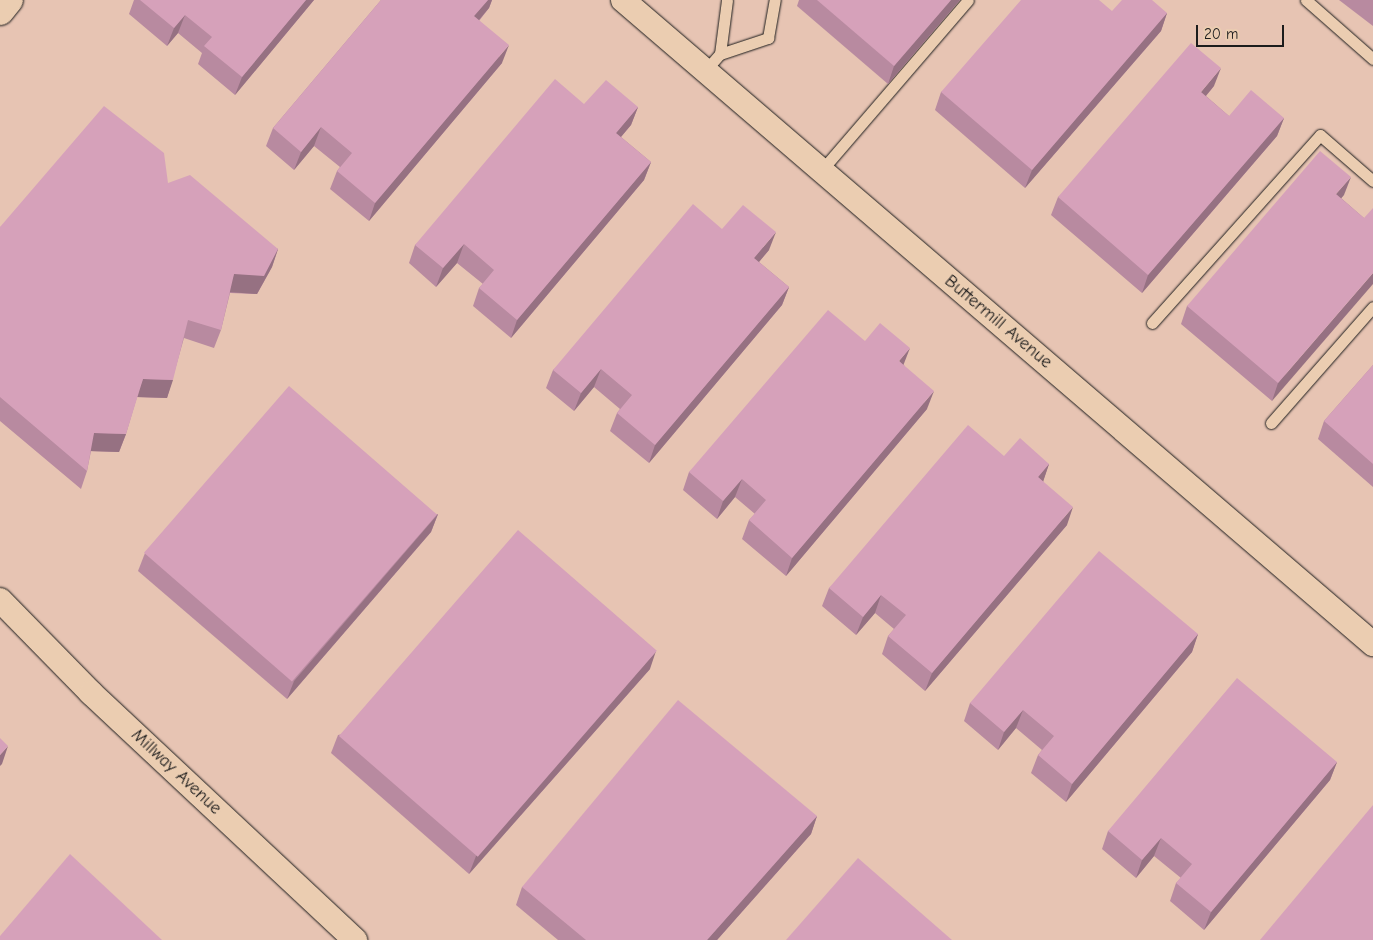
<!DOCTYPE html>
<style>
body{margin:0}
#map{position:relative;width:1373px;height:940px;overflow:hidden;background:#e7c4b3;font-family:"Comic Neue",sans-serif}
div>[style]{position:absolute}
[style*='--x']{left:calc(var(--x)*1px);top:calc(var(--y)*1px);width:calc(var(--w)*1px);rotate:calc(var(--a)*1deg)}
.roads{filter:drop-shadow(0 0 1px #1c1c1c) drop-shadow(0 0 1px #1c1c1c)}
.service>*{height:11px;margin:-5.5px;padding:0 5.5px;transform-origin:5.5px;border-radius:5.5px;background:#ebcdb1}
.minor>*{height:24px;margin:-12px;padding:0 12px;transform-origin:12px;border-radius:12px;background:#ebcdb1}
.tertiary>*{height:28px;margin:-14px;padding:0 14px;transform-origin:14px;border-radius:14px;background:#ebcdb1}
.wall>*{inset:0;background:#b88aa0}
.shaded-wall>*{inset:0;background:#967182}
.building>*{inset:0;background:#d6a1ba;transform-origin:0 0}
span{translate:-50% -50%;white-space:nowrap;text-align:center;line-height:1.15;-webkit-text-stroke:4px #ebcdb1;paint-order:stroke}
.street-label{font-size:18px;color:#1c1c1c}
.scale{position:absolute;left:1196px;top:25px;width:88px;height:22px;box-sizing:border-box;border:2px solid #1c1c1c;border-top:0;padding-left:6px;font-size:15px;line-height:18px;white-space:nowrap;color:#1c1c1c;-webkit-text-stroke:4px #ebcdb1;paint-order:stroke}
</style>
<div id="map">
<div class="roads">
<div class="service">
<div style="--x:1306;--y:0;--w:89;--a:41.4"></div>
<div style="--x:720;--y:54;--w:54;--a:-82.6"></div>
<div style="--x:705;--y:71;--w:23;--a:-49"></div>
<div style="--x:720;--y:54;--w:51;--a:-18.4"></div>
<div style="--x:768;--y:38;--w:39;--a:-80"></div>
<div style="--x:821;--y:171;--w:225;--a:-49.3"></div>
<div style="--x:1152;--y:323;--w:252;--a:-48.2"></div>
<div style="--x:1320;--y:135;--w:70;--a:41"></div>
<div style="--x:1271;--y:423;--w:154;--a:-48.7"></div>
</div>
<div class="minor">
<div style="--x:623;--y:0;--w:989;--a:40.65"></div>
<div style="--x:0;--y:600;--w:130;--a:45.6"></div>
<div style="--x:91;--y:693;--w:362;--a:43.1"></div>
</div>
<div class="tertiary">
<div style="--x:0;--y:11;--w:14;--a:-51"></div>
</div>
</div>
<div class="wall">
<div style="clip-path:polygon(134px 0,314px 0,235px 95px,198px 64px,202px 53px,178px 33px,167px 46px,129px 14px)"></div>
<div style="clip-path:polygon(381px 0,492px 0,489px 8px,479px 21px,502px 63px,369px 221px,330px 189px,337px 171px,340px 167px,314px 146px,294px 170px,266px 146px,273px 128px)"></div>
<div style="clip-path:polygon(799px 0,960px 0,888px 84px,797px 6px)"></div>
<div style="clip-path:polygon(1339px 0,1373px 0,1373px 26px)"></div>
<div style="clip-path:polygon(1112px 11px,1167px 13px,1161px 31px,1025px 188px,935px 110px,941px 92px)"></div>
<div style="clip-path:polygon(1214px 86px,1206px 96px,1229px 116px,1284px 118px,1277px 136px,1142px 293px,1051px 215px,1058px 197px)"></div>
<div style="clip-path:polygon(584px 104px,638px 107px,631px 125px,621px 137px,651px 162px,644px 180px,511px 338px,473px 306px,479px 288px,483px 284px,457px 263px,436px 287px,409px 263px,415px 245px)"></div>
<div style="clip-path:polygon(168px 183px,278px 249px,272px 267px,257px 294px,230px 293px,221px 330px,214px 348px,184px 338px,167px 398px,137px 397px,126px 434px,119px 452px,91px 451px,87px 471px,81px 489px,0 421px,0 227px)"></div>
<div style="clip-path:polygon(1344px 195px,1341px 198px,1364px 218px,1272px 401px,1181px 324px,1187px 306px)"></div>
<div style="clip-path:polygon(722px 229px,769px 250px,759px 262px,789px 287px,782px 305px,649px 463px,610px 431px,617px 413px,620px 409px,594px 387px,574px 411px,546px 388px,553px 370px)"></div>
<div style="clip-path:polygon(865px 341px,904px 365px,927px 409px,786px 576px,742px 539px,749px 520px,755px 514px,735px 497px,717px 519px,683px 490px,689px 472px)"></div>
<div style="clip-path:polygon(1373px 365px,1373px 487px,1318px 439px,1324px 421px)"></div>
<div style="clip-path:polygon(1004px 456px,1049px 464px,1043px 481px,1067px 525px,925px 691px,882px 654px,888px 636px,894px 629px,875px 613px,856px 635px,822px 606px,829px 588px)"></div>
<div style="clip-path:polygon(438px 514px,431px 532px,287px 699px,138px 571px,145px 553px)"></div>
<div style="clip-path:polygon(1198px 634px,1192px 652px,1066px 802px,1031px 773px,1038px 755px,1042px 750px,1016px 728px,998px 750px,964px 721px,970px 703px)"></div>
<div style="clip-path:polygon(650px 669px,469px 874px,331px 753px,338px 735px)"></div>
<div style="clip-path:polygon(1337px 762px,1330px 780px,1204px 930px,1170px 901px,1176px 883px,1181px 878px,1154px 856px,1136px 878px,1102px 849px,1108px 831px)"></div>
<div style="clip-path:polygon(817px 816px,811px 834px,717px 940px,558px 940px,516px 905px,522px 887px)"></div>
</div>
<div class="shaded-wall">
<div style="clip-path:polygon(306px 0,314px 0,235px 95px,242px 77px)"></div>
<div style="clip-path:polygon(488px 0,492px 0,489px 8px,467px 34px,474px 16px)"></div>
<div style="clip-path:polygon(951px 0,960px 0,888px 84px,894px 66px)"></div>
<div style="clip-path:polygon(1167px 13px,1161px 31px,1025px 188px,1032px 170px)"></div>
<div style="clip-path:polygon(185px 15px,178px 33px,167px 46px,174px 28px)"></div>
<div style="clip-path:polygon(509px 45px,502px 63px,369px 221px,375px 203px)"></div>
<div style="clip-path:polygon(1221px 68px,1214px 86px,1194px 110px,1201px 92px)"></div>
<div style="clip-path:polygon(638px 107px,631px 125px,609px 151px,616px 133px)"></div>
<div style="clip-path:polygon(1284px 118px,1277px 136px,1142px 293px,1148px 275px)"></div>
<div style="clip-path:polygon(321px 127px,314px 146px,294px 170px,301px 152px)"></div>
<div style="clip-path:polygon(651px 162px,644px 180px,511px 338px,517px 320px)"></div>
<div style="clip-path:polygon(1351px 177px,1344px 195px,1329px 212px,1336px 194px)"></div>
<div style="clip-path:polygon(776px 232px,769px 250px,747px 276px,754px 258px)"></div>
<div style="clip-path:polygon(464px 244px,457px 263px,436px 287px,443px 268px)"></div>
<div style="clip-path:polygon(278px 249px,272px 267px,257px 294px,228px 292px,234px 274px)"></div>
<div style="clip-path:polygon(1373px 273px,1373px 284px,1272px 401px,1278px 383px)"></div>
<div style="clip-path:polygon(789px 287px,782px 305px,649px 463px,655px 445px)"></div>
<div style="clip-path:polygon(910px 348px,903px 366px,899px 361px)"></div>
<div style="clip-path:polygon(601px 369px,594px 387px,574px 411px,581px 393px)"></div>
<div style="clip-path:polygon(143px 379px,173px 380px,167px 398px,136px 397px)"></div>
<div style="clip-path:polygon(934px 391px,927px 409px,786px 576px,792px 558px)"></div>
<div style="clip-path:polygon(94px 433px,126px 434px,119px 452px,87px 451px)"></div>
<div style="clip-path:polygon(1049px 464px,1043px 482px,1038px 477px)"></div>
<div style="clip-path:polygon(742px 479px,735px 497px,717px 519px,723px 501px)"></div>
<div style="clip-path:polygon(1073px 507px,1067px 525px,925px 691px,932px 673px)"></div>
<div style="clip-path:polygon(438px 514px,431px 532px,287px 699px,294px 681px)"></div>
<div style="clip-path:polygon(881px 595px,875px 613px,856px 635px,863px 617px)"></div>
<div style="clip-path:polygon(1198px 634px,1192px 652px,1066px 802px,1072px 784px)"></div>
<div style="clip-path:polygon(656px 651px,650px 669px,469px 874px,476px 856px)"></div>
<div style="clip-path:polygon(1023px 710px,1016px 728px,998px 750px,1004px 732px)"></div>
<div style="clip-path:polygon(8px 746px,2px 764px,0 766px,0 755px)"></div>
<div style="clip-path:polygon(1337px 762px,1330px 780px,1204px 930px,1211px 912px)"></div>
<div style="clip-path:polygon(817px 816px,811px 834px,717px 940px,707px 940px)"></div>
<div style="clip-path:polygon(1161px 838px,1154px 856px,1136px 878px,1142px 860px)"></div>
</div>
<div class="building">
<div style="clip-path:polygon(140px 0,306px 0,242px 77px,204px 46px,212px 37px,185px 15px,174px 28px)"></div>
<div style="clip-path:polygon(381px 0,488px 0,474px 16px,509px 45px,375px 203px,337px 171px,352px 153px,321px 127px,301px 152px,273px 128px)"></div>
<div style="clip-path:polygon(817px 0,951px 0,894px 66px)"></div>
<div style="clip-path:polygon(1021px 0,1099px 0,1112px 11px,1122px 0,1152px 0,1167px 13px,1032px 170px,941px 92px)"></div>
<div style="clip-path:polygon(1191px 43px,1221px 68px,1201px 92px,1229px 116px,1251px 90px,1284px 118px,1148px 275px,1058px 197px)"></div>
<div style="clip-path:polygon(555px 79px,584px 104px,606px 80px,638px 107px,616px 133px,651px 162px,517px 320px,479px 288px,494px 270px,464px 244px,443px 268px,415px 245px)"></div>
<div style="clip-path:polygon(104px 106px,164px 153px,168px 183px,190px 175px,278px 249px,264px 276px,234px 274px,221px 330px,188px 320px,173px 380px,143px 379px,126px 434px,94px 433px,87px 471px,0 397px,0 227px)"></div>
<div style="clip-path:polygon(1320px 151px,1351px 177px,1336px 194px,1364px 218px,1373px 208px,1373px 273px,1278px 383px,1187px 306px)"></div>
<div style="clip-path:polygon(693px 204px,722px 229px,743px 205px,776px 232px,754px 258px,789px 287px,655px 445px,617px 413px,632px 395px,601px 369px,581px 393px,553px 370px)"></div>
<div style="clip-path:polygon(828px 310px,865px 341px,880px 323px,910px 348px,899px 361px,934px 391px,792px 558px,749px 520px,766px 500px,742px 479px,723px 501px,689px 472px)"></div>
<div style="clip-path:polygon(1373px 365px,1373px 464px,1324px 421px)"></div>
<div style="left:289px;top:386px;width:196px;height:221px;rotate:41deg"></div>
<div style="clip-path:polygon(968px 425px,1004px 456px,1020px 438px,1049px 464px,1038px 477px,1073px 507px,932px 673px,888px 636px,906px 615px,881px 595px,863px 617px,829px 588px)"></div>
<div style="left:518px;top:530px;width:184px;height:273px;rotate:41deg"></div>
<div style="clip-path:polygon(1099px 551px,1198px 634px,1072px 784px,1038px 755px,1054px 736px,1023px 710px,1004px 732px,970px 703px)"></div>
<div style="clip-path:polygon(1237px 678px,1337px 762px,1211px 912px,1176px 883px,1192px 864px,1161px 838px,1142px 860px,1108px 831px)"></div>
<div style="clip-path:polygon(678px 700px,817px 816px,707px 940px,586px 940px,522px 887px)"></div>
<div style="clip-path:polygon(0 738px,8px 746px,0 755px)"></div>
<div style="clip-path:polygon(1373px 805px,1373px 940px,1260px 940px)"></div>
<div style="clip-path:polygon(70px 854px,162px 940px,0 940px,0 936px)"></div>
<div style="clip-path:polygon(858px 858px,952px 940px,786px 940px)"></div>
</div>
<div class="street-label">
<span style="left:998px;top:322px;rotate:40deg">Buttermill Avenue</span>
<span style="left:176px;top:772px;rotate:43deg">Millway Avenue</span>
</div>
<div class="scale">20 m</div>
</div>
